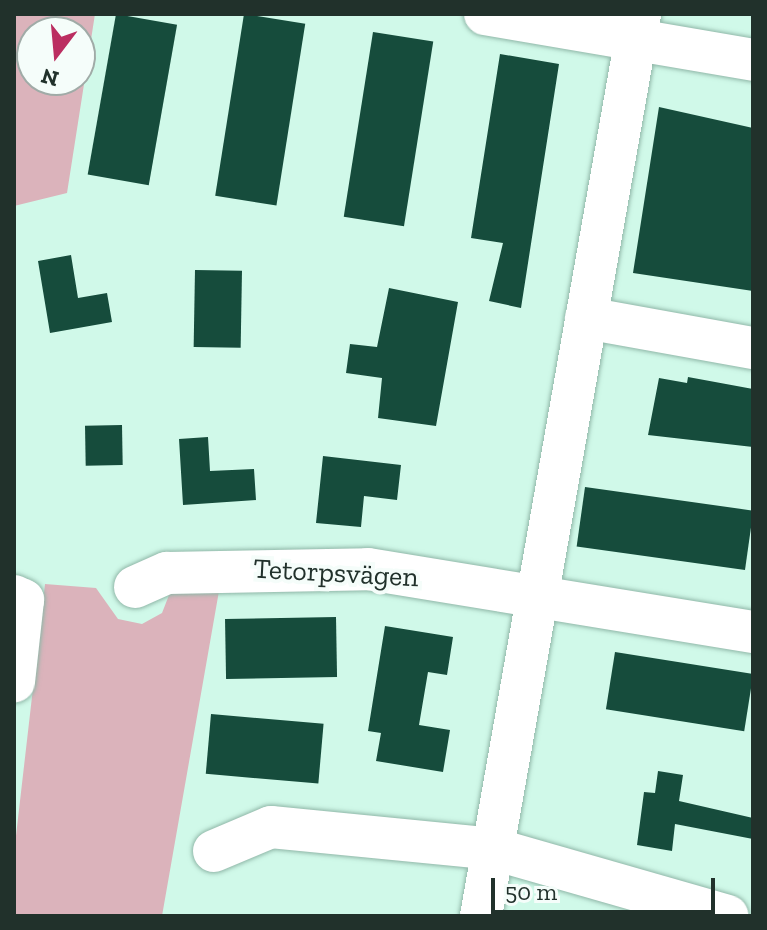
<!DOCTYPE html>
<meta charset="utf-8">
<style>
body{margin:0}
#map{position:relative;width:767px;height:930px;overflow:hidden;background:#d0f9e9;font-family:"Zilla Slab",serif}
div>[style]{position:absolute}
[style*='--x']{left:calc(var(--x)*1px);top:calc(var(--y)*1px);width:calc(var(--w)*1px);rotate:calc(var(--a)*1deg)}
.green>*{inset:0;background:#dbb3bb}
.building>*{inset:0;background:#164c3c;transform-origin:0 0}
.roads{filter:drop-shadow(0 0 2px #90b7a8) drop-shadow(0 0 2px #90b7a8)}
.minor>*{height:42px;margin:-21px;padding:0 21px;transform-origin:21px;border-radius:21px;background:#fff}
span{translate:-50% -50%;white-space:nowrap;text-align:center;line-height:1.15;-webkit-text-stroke:8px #f5fdfa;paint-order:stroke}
.street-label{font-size:28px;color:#21312b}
.frame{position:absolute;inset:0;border:16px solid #21312b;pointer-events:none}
.north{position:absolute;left:16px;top:16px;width:80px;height:80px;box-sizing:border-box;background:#f5fdfa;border:2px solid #a0aba7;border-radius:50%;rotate:196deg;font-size:22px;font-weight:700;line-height:32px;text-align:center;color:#21312b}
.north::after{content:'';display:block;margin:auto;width:28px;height:36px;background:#bb2e61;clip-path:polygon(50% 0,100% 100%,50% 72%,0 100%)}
.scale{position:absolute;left:491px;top:878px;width:224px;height:36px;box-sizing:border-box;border:4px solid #21312b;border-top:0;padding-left:10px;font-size:24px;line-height:28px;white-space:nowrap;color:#21312b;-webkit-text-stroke:6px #f5fdfa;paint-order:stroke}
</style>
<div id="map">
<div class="green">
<div style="clip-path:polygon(evenodd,14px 14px,95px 14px,67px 193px,14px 206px,14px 14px,32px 32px,80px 32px,80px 80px,32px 80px,32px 32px)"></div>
<div style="clip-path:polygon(45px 584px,96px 588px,118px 619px,142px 624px,162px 613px,171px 590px,219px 591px,162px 916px,14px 916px,14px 853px)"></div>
</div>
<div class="building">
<div style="left:116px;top:14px;width:62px;height:163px;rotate:10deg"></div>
<div style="left:244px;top:14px;width:62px;height:184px;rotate:9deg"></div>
<div style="left:373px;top:32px;width:61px;height:187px;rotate:9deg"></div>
<div style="clip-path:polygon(500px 54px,559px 64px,521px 308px,489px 301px,503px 243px,471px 238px)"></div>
<div style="clip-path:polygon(659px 107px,753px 128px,753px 291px,633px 273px)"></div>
<div style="clip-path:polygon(71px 255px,78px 298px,107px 293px,112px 322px,50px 333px,38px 261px)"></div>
<div style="left:195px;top:270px;width:47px;height:77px;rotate:1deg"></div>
<div style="clip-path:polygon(389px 288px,458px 302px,436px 426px,378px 418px,382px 378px,346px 373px,350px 344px,377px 347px)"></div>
<div style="clip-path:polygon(688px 377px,753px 389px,753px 447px,648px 435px,659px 378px,687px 383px)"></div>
<div style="left:122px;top:425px;width:40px;height:37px;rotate:89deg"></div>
<div style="clip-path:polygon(208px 437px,210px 471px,254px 469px,256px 500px,183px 505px,179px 439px)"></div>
<div style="clip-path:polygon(323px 456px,401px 465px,397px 500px,364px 496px,361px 527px,316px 523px)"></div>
<div style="left:585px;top:487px;width:170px;height:60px;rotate:8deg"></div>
<div style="left:336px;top:617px;width:60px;height:111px;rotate:89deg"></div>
<div style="clip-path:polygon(385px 626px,453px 637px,447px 675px,428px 672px,419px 725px,450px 730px,443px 772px,376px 761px,381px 733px,368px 731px)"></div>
<div style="left:615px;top:652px;width:140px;height:58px;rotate:9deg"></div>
<div style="left:211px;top:714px;width:113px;height:60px;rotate:5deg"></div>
<div style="clip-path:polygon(658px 771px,683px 775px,679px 801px,753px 818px,753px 839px,675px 824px,672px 851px,637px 845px,644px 792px,655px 793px)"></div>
</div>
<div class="roads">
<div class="minor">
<div style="--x:485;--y:14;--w:272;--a:9.7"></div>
<div style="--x:586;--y:318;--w:170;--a:10.2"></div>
<div style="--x:135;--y:587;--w:35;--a:-24"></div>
<div style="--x:167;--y:573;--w:201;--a:-1.1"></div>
<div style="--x:368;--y:569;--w:390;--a:9.3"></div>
<div style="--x:14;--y:596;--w:10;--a:24"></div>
<div style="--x:23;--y:600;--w:82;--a:96.3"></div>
<div style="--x:214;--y:851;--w:62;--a:-22.8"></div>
<div style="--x:271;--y:827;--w:224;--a:5.6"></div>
<div style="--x:494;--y:849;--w:243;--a:16"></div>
<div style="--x:481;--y:916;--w:916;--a:-80"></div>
</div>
</div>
<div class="street-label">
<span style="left:336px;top:573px;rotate:3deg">Tetorpsvägen</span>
</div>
<div class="frame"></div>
<div class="north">N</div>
<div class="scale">50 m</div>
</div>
